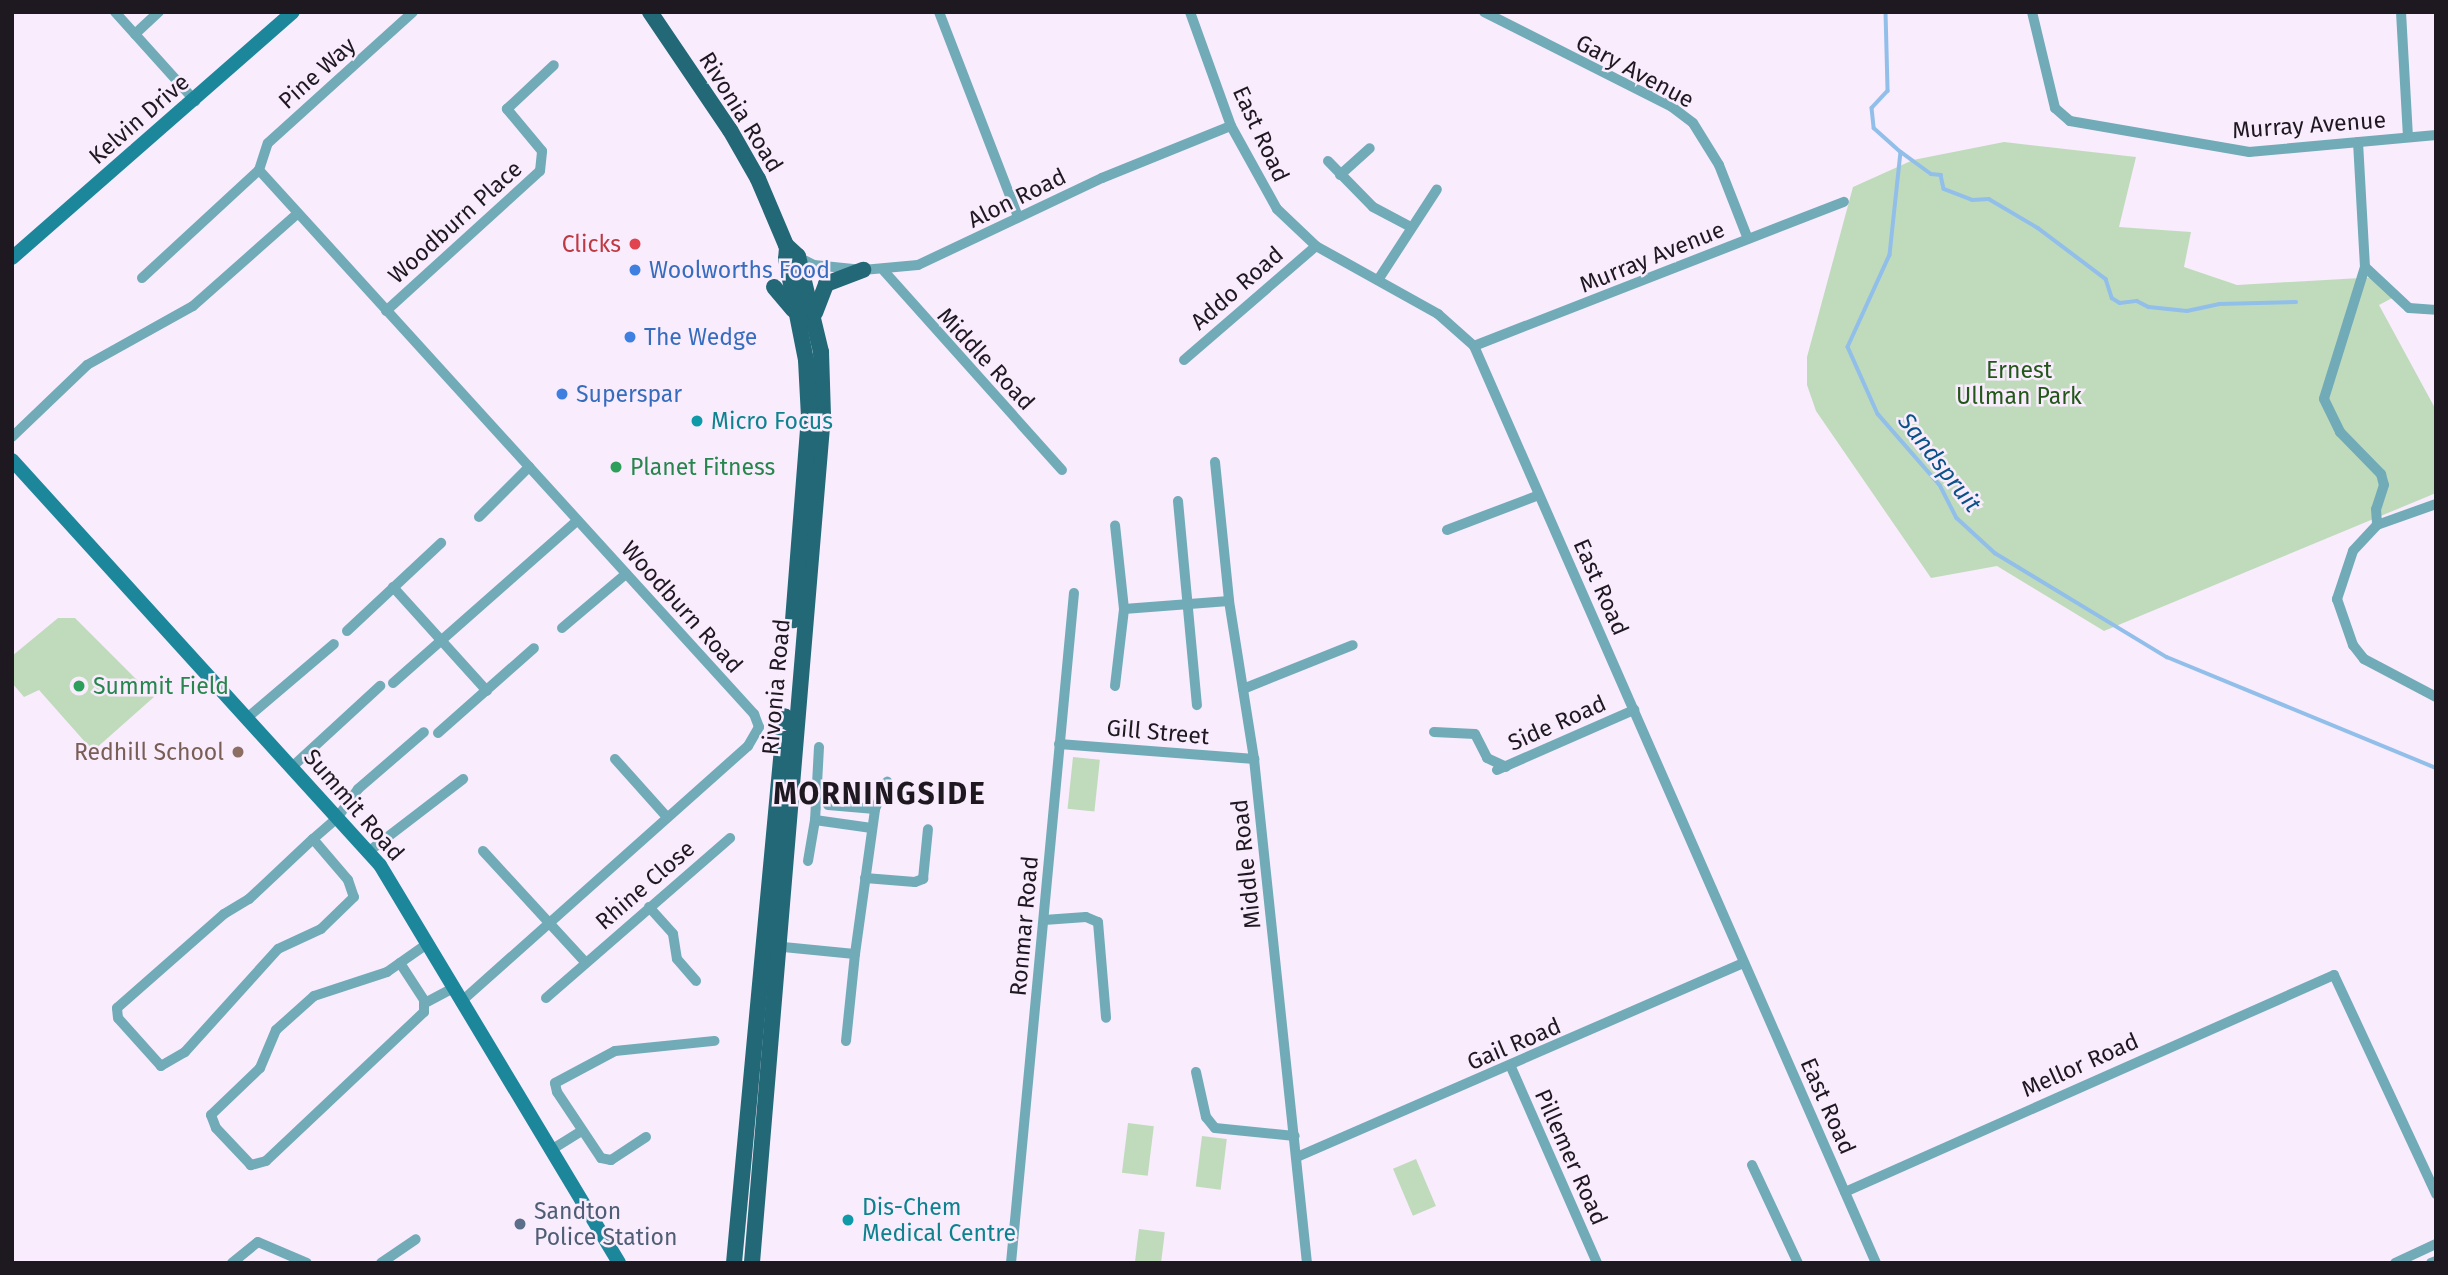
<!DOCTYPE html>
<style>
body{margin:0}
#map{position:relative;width:2448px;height:1275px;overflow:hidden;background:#f9ecfd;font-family:"Fira Sans",sans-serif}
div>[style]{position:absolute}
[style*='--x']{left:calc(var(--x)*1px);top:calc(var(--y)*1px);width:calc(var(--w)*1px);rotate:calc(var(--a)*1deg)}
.green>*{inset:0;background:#c0dbbc;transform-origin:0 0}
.stream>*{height:3.5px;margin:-1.75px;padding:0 1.75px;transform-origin:1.75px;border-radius:1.75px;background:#91bfea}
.street>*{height:10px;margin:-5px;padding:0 5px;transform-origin:5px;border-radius:5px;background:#72abb8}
.secondary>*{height:14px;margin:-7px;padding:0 7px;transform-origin:7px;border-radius:7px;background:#1c879b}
.primary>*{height:16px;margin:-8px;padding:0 8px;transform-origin:8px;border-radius:8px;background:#236876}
.dots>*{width:19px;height:19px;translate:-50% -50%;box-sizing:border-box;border:4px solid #f9ecfd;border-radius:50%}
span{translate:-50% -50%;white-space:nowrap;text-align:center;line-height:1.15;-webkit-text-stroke:5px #f9ecfd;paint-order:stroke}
.street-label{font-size:23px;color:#1e1820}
.health-label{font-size:23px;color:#be3a42}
.right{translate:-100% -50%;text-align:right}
.shop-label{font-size:23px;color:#366cbe}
.left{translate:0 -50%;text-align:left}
.park-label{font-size:23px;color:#225719}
.culture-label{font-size:23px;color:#0d838f}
.leisure-label{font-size:23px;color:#27864d}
.education-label{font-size:23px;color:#785e54}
.service-label{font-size:23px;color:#4e5e75}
.water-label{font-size:24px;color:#0a5287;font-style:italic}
.district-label{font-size:30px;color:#1e1820;font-weight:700;letter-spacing:2px}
.frame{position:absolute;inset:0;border:14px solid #1e1820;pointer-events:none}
</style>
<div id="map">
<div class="green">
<div style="clip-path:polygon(2004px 142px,2136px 157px,2119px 227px,2191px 232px,2184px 267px,2237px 285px,2378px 277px,2398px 295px,2379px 305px,2436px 410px,2436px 493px,2104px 631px,1997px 566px,1931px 578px,1816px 411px,1807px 385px,1807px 357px,1853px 187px,1913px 160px)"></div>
<div style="clip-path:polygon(58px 618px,75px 618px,154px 697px,93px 751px,39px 690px,24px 697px,12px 683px,12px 656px)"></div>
<div style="left:1073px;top:757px;width:27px;height:52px;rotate:6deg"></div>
<div style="left:1128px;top:1123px;width:26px;height:50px;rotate:7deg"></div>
<div style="left:1202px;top:1136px;width:25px;height:51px;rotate:7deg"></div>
<div style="left:1416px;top:1159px;width:51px;height:25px;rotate:67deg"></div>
<div style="left:1139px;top:1229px;width:26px;height:34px;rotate:7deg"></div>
</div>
<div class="stream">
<div style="--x:1886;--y:12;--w:79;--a:88.5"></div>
<div style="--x:1888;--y:91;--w:23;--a:133"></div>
<div style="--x:1872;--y:108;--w:20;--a:84"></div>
<div style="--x:1874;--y:128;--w:36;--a:42"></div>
<div style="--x:1901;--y:152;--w:104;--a:96.1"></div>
<div style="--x:1890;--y:255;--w:101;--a:114.5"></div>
<div style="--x:1848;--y:347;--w:73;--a:65.9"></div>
<div style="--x:1878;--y:414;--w:94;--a:48.9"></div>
<div style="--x:1940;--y:485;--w:37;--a:63"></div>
<div style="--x:1957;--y:518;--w:52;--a:42.6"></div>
<div style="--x:1995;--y:553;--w:201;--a:31.2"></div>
<div style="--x:2167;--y:657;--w:291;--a:22.4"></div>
<div style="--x:1901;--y:152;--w:37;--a:36"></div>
<div style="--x:1931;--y:174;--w:10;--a:6"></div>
<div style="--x:1941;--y:175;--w:14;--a:78"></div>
<div style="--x:1944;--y:189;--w:30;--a:21"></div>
<div style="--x:1972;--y:200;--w:17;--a:-3"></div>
<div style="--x:1989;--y:199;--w:57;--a:30.6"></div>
<div style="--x:2038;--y:228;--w:85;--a:36.9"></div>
<div style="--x:2106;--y:279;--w:20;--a:72"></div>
<div style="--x:2112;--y:298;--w:9;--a:32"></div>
<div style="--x:2120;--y:303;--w:17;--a:-7"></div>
<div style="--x:2137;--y:301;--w:13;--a:27"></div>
<div style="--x:2149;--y:307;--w:38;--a:6"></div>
<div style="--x:2187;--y:311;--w:33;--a:-12"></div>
<div style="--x:2219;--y:304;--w:77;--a:-1.5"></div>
</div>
<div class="street">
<div style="--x:115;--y:12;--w:120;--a:48"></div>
<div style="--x:939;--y:12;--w:220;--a:68.9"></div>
<div style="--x:1190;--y:12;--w:121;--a:70.2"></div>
<div style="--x:1231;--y:126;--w:95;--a:61"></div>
<div style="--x:1277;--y:209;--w:54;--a:43.5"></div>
<div style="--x:1316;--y:246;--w:140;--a:29.1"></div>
<div style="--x:1438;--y:314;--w:48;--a:41.6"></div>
<div style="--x:1474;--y:346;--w:1001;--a:66.33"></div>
<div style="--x:1484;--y:12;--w:211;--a:26.8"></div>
<div style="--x:1672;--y:107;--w:26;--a:37"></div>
<div style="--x:1693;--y:123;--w:49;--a:58.2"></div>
<div style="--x:1719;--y:165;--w:79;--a:68.6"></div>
<div style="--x:2032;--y:12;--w:99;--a:76.5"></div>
<div style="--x:2055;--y:108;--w:20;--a:41"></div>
<div style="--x:2070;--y:121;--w:182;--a:9.8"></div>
<div style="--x:2249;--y:152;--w:188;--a:-5.2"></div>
<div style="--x:2401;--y:12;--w:125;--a:86.8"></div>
<div style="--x:135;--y:34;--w:33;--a:-43"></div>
<div style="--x:2358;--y:142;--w:125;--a:86.8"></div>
<div style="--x:2365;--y:267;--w:138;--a:107.3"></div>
<div style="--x:2324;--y:399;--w:37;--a:64"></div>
<div style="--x:2340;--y:432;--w:59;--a:45.7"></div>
<div style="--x:2381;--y:474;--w:11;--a:75"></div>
<div style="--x:2384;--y:485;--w:25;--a:108"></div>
<div style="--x:2376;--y:509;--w:16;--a:86"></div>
<div style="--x:1328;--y:161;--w:64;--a:45.6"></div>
<div style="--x:1373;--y:207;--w:43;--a:27.8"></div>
<div style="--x:259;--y:170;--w:736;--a:47.7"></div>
<div style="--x:754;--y:714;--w:14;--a:69"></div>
<div style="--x:759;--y:727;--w:22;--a:120"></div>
<div style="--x:748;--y:746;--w:385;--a:138.3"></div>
<div style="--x:259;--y:170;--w:28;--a:-72"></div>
<div style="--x:268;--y:143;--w:195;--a:-42.1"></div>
<div style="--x:1340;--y:175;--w:40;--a:-42"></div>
<div style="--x:796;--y:256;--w:20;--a:27"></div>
<div style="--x:814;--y:265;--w:49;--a:5.8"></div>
<div style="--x:863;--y:270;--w:55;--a:-5.2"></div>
<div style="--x:918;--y:265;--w:204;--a:-25.3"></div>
<div style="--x:1102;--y:178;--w:139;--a:-22"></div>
<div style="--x:2365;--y:267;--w:60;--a:43"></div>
<div style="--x:2409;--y:308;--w:27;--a:4"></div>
<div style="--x:884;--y:271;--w:267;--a:48.2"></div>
<div style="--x:142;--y:278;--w:159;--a:-42.7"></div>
<div style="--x:1378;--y:280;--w:108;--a:-57"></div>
<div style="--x:386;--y:311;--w:208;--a:-42.3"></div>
<div style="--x:540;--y:171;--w:20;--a:-84"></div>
<div style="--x:542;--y:151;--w:55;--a:-129.8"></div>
<div style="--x:507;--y:109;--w:64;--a:-43.1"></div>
<div style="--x:1474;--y:346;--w:397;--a:-21.3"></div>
<div style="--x:1184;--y:360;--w:174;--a:-40.8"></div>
<div style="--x:12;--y:437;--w:104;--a:-43.8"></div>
<div style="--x:87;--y:365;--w:121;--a:-29.1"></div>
<div style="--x:193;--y:306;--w:140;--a:-41.5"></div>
<div style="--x:1215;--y:462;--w:140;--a:84.2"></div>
<div style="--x:1229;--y:601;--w:160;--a:81"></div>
<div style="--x:1254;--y:759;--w:507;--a:84"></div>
<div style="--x:1178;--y:501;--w:205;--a:84.7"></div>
<div style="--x:2436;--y:504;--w:63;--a:160.4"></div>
<div style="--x:2377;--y:525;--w:35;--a:133"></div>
<div style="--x:2353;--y:551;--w:51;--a:108.4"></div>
<div style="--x:2337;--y:599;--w:49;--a:70.8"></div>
<div style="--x:2353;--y:645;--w:18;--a:52"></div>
<div style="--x:2364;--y:659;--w:81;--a:27.8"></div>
<div style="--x:479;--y:517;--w:71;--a:-45"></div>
<div style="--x:1447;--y:530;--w:98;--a:-20.8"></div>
<div style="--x:393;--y:587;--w:140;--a:47.9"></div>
<div style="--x:1124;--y:609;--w:105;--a:-4.4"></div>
<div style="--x:562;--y:628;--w:84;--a:-40.2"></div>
<div style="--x:347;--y:631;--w:129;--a:-43.1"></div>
<div style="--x:393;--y:683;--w:245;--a:-41.4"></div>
<div style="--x:1115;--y:686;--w:78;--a:-83.3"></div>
<div style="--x:1124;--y:609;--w:84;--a:-96.1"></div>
<div style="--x:1243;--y:689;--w:118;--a:-21.8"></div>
<div style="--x:247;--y:718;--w:114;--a:-40.4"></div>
<div style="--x:1434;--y:732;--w:41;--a:2.8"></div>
<div style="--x:1475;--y:734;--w:27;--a:63"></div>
<div style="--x:1487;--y:758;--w:21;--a:25"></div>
<div style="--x:438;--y:733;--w:128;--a:-41.5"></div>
<div style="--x:1059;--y:744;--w:196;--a:4.4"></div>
<div style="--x:819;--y:747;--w:73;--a:93.1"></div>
<div style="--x:815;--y:820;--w:57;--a:8.1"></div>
<div style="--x:615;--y:759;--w:76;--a:48.2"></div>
<div style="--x:292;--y:767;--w:120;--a:-42.6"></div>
<div style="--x:1497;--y:770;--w:150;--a:-23.7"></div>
<div style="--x:828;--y:805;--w:47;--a:4.9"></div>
<div style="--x:313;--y:839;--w:54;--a:49.5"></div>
<div style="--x:348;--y:880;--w:18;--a:71"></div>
<div style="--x:354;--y:897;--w:46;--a:135.9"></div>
<div style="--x:321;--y:929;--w:47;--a:155.1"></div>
<div style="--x:278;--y:949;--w:139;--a:132.1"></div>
<div style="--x:185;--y:1052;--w:28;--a:150"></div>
<div style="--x:161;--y:1066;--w:64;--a:-131.9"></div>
<div style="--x:118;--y:1018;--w:10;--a:-96"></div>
<div style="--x:117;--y:1008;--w:142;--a:-41.3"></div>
<div style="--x:224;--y:914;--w:29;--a:-31"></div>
<div style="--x:249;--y:899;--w:88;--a:-43.2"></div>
<div style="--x:313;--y:839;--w:32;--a:-41"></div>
<div style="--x:337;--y:818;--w:36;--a:-54"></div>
<div style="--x:358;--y:789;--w:87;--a:-40.8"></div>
<div style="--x:483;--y:851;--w:151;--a:47.4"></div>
<div style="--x:368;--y:852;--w:120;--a:-37.5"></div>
<div style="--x:808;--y:861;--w:42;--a:-80.3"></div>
<div style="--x:865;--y:878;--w:50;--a:4.6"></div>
<div style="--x:915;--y:882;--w:9;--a:-21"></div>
<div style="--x:923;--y:879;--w:50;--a:-84.3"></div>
<div style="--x:649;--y:907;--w:36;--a:48"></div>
<div style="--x:673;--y:934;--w:25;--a:81"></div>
<div style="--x:677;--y:959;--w:29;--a:49"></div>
<div style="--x:1044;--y:920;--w:42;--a:-4.1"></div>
<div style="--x:1086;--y:917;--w:13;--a:23"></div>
<div style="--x:1098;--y:922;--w:96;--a:85.2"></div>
<div style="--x:773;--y:946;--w:82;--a:5.6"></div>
<div style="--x:855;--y:954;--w:146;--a:-82.1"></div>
<div style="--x:875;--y:809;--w:30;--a:-66"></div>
<div style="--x:400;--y:963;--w:44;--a:57"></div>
<div style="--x:424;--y:1000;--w:12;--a:90"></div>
<div style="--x:424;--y:1012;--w:217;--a:136.7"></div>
<div style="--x:266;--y:1161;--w:16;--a:165"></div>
<div style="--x:251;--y:1165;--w:51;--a:-133.4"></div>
<div style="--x:216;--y:1128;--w:14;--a:-111"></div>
<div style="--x:211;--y:1115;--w:68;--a:-43.8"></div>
<div style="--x:260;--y:1068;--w:41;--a:-67.2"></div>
<div style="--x:276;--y:1030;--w:51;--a:-41.8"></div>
<div style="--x:314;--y:996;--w:77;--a:-18.2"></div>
<div style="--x:387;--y:972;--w:49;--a:-35"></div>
<div style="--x:546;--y:998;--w:244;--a:-41"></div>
<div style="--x:425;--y:1003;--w:32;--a:-28"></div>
<div style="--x:846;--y:1041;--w:87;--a:-84.1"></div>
<div style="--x:1511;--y:1067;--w:214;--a:66.3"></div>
<div style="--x:1196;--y:1072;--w:46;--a:77.5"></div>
<div style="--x:1206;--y:1117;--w:14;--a:51"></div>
<div style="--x:1215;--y:1128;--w:80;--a:5.7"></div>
<div style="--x:646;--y:1137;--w:42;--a:146.7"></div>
<div style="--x:611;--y:1160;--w:10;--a:-169"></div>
<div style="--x:601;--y:1158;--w:79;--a:-123.7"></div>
<div style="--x:557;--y:1092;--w:9;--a:-103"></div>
<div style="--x:555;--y:1083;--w:68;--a:-28.1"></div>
<div style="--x:615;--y:1051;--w:100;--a:-5.8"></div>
<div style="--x:551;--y:1150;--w:36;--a:-32"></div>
<div style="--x:1297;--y:1157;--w:487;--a:-23.5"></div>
<div style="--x:1752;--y:1165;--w:108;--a:64.9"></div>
<div style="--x:1845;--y:1192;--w:535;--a:-23.93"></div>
<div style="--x:2334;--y:975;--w:242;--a:65"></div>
<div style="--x:232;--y:1263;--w:33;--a:-39"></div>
<div style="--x:258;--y:1242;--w:53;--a:23.2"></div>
<div style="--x:381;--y:1263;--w:42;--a:-34.4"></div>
<div style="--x:1011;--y:1263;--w:673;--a:-84.63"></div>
<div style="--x:2395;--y:1263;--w:45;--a:-24.9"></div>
<div style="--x:2431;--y:1263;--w:5;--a:-22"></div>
</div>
<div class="secondary">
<div style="--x:12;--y:258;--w:373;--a:-41.2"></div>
<div style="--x:12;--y:460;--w:547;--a:47.74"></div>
<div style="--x:380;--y:865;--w:464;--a:59"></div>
</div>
<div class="primary">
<div style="--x:650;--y:12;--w:143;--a:55.9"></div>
<div style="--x:730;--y:130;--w:56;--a:60.3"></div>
<div style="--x:758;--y:179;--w:72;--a:67"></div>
<div style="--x:786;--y:245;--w:16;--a:43"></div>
<div style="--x:798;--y:256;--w:99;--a:76.5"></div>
<div style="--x:821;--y:352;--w:63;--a:88.2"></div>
<div style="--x:823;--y:415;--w:851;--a:94.79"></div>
<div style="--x:787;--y:248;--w:11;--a:95"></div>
<div style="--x:786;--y:259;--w:103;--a:78.8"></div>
<div style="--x:806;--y:360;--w:57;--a:87"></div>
<div style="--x:809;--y:417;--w:204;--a:94.5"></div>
<div style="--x:774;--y:287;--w:30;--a:50"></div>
<div style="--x:815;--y:313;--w:31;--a:-69"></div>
<div style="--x:826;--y:284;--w:40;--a:-21"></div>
<div style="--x:734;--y:1263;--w:549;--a:-84.67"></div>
</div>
<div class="dots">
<div style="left:635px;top:244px;background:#e0444e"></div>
<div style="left:635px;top:270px;background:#3f7fe0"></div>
<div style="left:630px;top:337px;background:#3f7fe0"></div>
<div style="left:562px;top:394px;background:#3f7fe0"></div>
<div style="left:697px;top:421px;background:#0f9aa8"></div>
<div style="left:616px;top:467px;background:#2e9e5b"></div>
<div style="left:79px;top:686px;background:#2e9e5b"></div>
<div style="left:238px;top:752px;background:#8d6e63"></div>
<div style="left:848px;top:1220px;background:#0f9aa8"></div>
<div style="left:520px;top:1224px;background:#5c6f8a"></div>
</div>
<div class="street-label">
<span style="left:1635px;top:71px;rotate:28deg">Gary Avenue</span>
<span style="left:317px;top:73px;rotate:-42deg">Pine Way</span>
<span style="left:741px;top:112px;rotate:58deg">Rivonia Road</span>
<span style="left:139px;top:119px;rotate:-41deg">Kelvin Drive</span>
<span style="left:2309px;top:125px;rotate:-4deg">Murray Avenue</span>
<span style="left:1261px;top:134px;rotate:65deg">East Road</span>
<span style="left:1017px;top:198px;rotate:-26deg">Alon Road</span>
<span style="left:455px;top:222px;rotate:-42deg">Woodburn Place</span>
<span style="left:1652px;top:257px;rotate:-22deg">Murray Avenue</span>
<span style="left:1237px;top:288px;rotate:-41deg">Addo Road</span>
<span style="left:986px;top:359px;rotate:47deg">Middle Road</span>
<span style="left:1601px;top:587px;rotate:66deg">East Road</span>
<span style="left:682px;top:607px;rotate:48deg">Woodburn Road</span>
<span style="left:776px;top:687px;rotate:-85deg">Rivonia Road</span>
<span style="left:1557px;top:723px;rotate:-24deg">Side Road</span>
<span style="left:1158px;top:732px;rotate:5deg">Gill Street</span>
<span style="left:354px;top:805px;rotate:49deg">Summit Road</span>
<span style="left:1246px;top:864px;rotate:-96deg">Middle Road</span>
<span style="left:645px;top:885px;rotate:-41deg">Rhine Close</span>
<span style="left:1024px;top:926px;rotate:-85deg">Ronmar Road</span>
<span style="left:1514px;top:1044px;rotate:-23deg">Gail Road</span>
<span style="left:2080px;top:1065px;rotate:-24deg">Mellor Road</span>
<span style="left:1828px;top:1106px;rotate:66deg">East Road</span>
<span style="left:1571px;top:1157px;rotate:66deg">Pillemer Road</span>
</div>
<div class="health-label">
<span class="right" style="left:621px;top:244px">Clicks</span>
</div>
<div class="shop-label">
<span class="left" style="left:649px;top:270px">Woolworths Food</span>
<span class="left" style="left:644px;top:337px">The Wedge</span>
<span class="left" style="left:576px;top:394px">Superspar</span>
</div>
<div class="park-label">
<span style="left:2019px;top:383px">Ernest<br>Ullman Park</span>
</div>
<div class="culture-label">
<span class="left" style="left:711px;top:421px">Micro Focus</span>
<span class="left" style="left:862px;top:1220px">Dis-Chem<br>Medical Centre</span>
</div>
<div class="leisure-label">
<span class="left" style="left:630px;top:467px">Planet Fitness</span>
<span class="left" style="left:93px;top:686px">Summit Field</span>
</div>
<div class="education-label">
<span class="right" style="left:224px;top:752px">Redhill School</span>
</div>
<div class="service-label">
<span class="left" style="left:534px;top:1224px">Sandton<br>Police Station</span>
</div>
<div class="water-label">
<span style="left:1939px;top:463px;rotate:52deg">Sandspruit</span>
</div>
<div class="district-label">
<span style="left:880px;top:794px">MORNINGSIDE</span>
</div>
<div class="frame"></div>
</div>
